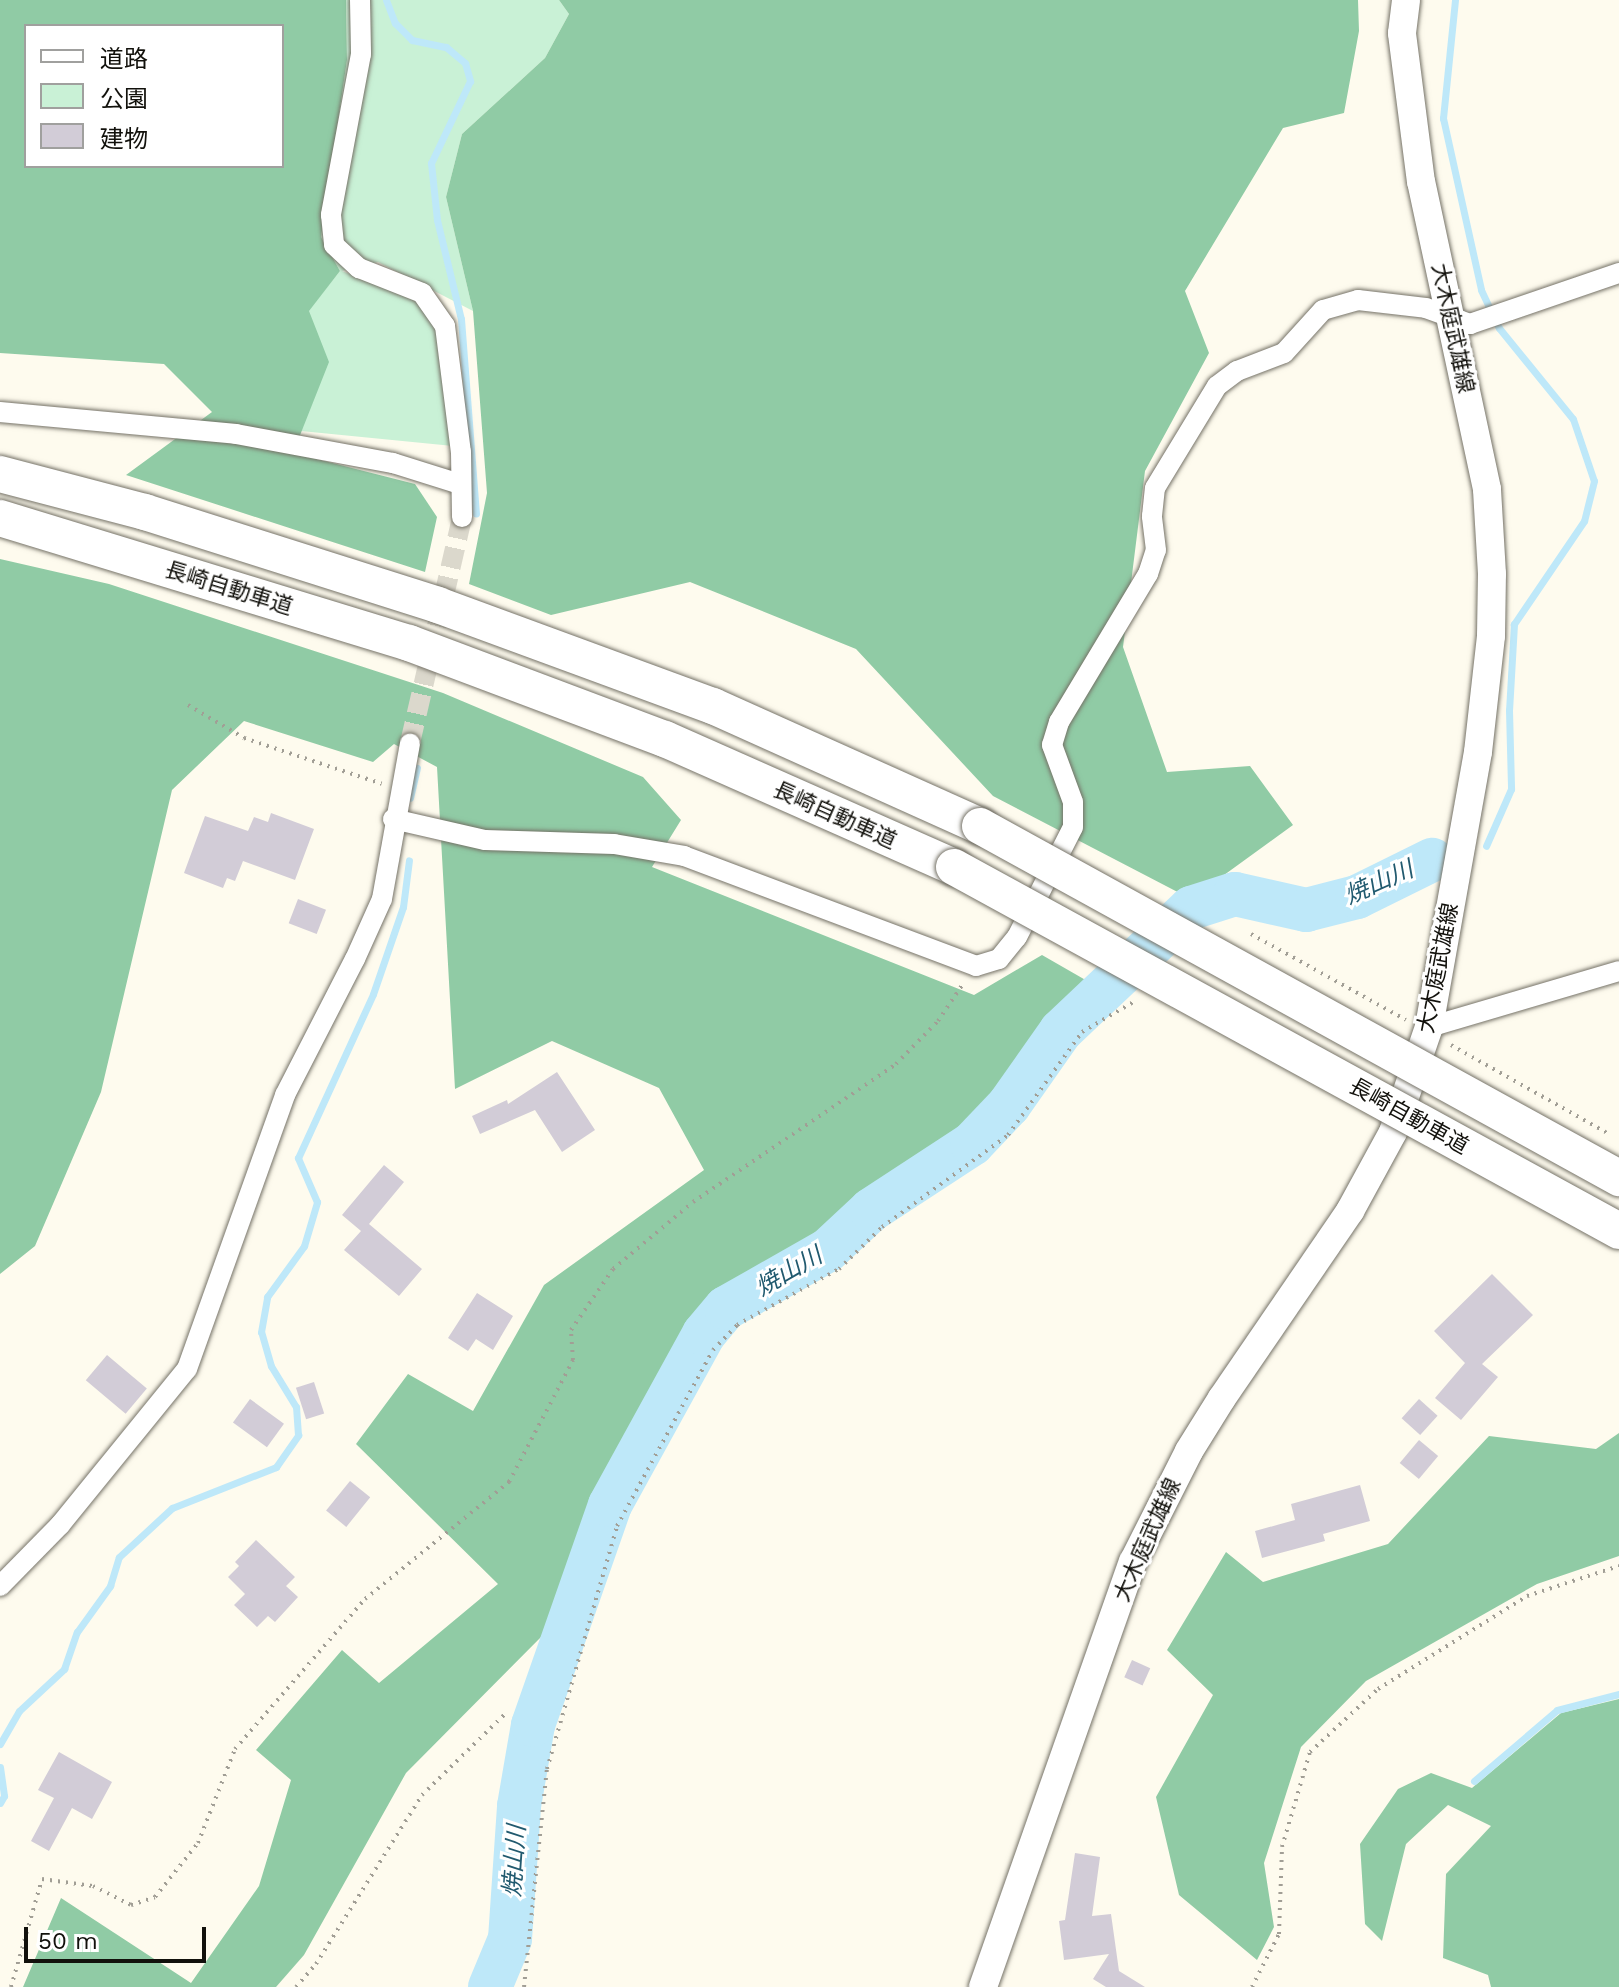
<!DOCTYPE html>
<meta charset="utf-8">
<style>
body{margin:0}
#map{position:relative;width:1619px;height:1987px;overflow:hidden;background:#fefbee;font-family:"Work Sans","Noto Sans JP",sans-serif}
div>[style]{position:absolute}
[style*='--x']{left:calc(var(--x)*1px);top:calc(var(--y)*1px);width:calc(var(--w)*1px);rotate:calc(var(--a)*1deg)}
.green>*{inset:0;background:#c9f1d6}
.forest>*{inset:0;background:#90cba5}
.stream>*{height:7px;margin:-3.5px;padding:0 3.5px;transform-origin:3.5px;border-radius:3.5px;background:#bee8f9}
.river>*{height:44px;margin:-22px;padding:0 22px;transform-origin:22px;border-radius:22px;background:#bee8f9}
.building>*{inset:0;background:#d2ccd7;transform-origin:0 0}
.street-tunnel>*{height:20px;margin-top:-10px;transform-origin:0;background:repeating-linear-gradient(90deg,#dbd8cc 0 20px,transparent 0 30px)}
.path>*{height:4px;margin-top:-2px;transform-origin:0;background:repeating-linear-gradient(90deg,#a19e95 0 2px,transparent 0 8px)}
.roads{filter:drop-shadow(0 0 2px #757267) drop-shadow(0 0 2px #757267)}
.street>*{height:20px;margin:-10px;padding:0 10px;transform-origin:10px;border-radius:10px;background:#fff}
.secondary>*{height:28px;margin:-14px;padding:0 14px;transform-origin:14px;border-radius:14px;background:#fff}
.highway>*{height:36px;margin:-18px;padding:0 18px;transform-origin:18px;border-radius:18px;background:#fff}
.bridges{filter:drop-shadow(0 0 2px #757267) drop-shadow(0 0 2px #757267)}
.highway-bridge>*{height:36px;margin:-18px;padding:0 18px;transform-origin:18px;border-radius:18px;background:#fff}
span{translate:-50% -50%;white-space:nowrap;text-align:center;line-height:1.15;-webkit-text-stroke:6px #fff;paint-order:stroke}
.street-label{font-size:22px;color:#12110c}
.water-label{font-size:24px;color:#215a6f;font-style:italic}
.legend{position:absolute;left:24px;top:24px;width:260px;height:144px;box-sizing:border-box;background:#fff;border:2px solid #a0a09e;margin:0;padding:10px 14px;list-style:none;font-size:24px;color:#12110c}
.legend li{display:flex;align-items:center;gap:16px;height:40px}
.legend b{width:40px;border:2px solid #a0a09e}
.scale{position:absolute;left:24px;top:1927px;width:182px;height:36px;box-sizing:border-box;border:4px solid #12110c;border-top:0;padding-left:10px;font-size:24px;line-height:28px;white-space:nowrap;color:#12110c;-webkit-text-stroke:6px #fff;paint-order:stroke}
</style>
<div id="map">
<div class="green">
<div style="clip-path:polygon(346px 0,559px 0,569px 14px,545px 58px,462px 134px,446px 197px,473px 311px,378px 262px,342px 271px,417px 300px,436px 328px,453px 446px,301px 431px,328px 362px,308px 311px,340px 271px,321px 237px,347px 60px)"></div>
</div>
<div class="forest">
<div style="clip-path:polygon(evenodd,0 0,346px 0,347px 60px,321px 237px,340px 271px,309px 311px,329px 362px,293px 453px,415px 484px,437px 517px,425px 572px,126px 475px,212px 412px,164px 364px,0 353px,0 0,26px 26px,282px 26px,282px 166px,26px 166px,26px 26px)"></div>
<div style="clip-path:polygon(559px 0,1358px 0,1359px 31px,1344px 113px,1283px 128px,1185px 291px,1209px 353px,1145px 471px,1123px 647px,1167px 772px,1250px 766px,1293px 825px,1191px 899px,993px 796px,856px 649px,690px 582px,551px 615px,469px 584px,487px 493px,473px 311px,446px 197px,462px 134px,545px 58px,569px 14px)"></div>
<div style="clip-path:polygon(0 559px,109px 584px,443px 693px,643px 777px,681px 820px,652px 867px,974px 995px,1042px 955px,1089px 982px,991px 1112px,714px 1302px,581px 1532px,546px 1632px,406px 1773px,304px 1955px,276px 1987px,23px 1987px,61px 1898px,191px 1983px,259px 1886px,291px 1780px,256px 1750px,342px 1650px,379px 1683px,498px 1584px,356px 1444px,408px 1374px,473px 1411px,544px 1285px,704px 1170px,659px 1088px,552px 1041px,455px 1089px,437px 767px,394px 744px,373px 762px,244px 721px,172px 790px,101px 1092px,35px 1246px,0 1274px)"></div>
<div style="clip-path:polygon(1619px 1433px,1619px 1556px,1537px 1584px,1366px 1681px,1301px 1747px,1264px 1863px,1274px 1927px,1257px 1960px,1179px 1895px,1156px 1797px,1213px 1695px,1167px 1650px,1226px 1552px,1263px 1582px,1388px 1544px,1489px 1436px,1596px 1449px)"></div>
<div style="clip-path:polygon(1619px 1699px,1619px 1987px,1491px 1987px,1488px 1975px,1443px 1958px,1446px 1874px,1491px 1826px,1448px 1805px,1406px 1844px,1382px 1941px,1365px 1924px,1360px 1844px,1398px 1789px,1431px 1773px,1472px 1788px,1561px 1713px)"></div>
</div>
<div class="stream">
<div style="--x:386;--y:0;--w:25;--a:69"></div>
<div style="--x:395;--y:23;--w:24;--a:45"></div>
<div style="--x:412;--y:40;--w:35;--a:12"></div>
<div style="--x:446;--y:47;--w:25;--a:40"></div>
<div style="--x:465;--y:63;--w:19;--a:74"></div>
<div style="--x:470;--y:81;--w:91;--a:115.4"></div>
<div style="--x:431;--y:163;--w:57;--a:84"></div>
<div style="--x:437;--y:220;--w:102;--a:76.4"></div>
<div style="--x:461;--y:319;--w:195;--a:85.6"></div>
<div style="--x:1455;--y:0;--w:119;--a:95.8"></div>
<div style="--x:1443;--y:118;--w:176;--a:77.5"></div>
<div style="--x:1481;--y:290;--w:42;--a:64.7"></div>
<div style="--x:1499;--y:328;--w:117;--a:50.9"></div>
<div style="--x:1573;--y:419;--w:65;--a:71.3"></div>
<div style="--x:1594;--y:481;--w:41;--a:104"></div>
<div style="--x:1584;--y:521;--w:125;--a:124.2"></div>
<div style="--x:1514;--y:624;--w:86;--a:93.3"></div>
<div style="--x:1509;--y:710;--w:79;--a:88.5"></div>
<div style="--x:1511;--y:789;--w:62;--a:113.7"></div>
<div style="--x:410;--y:798;--w:31;--a:-77"></div>
<div style="--x:0;--y:1744;--w:38;--a:-60"></div>
<div style="--x:19;--y:1711;--w:62;--a:-43"></div>
<div style="--x:64;--y:1669;--w:39;--a:-71"></div>
<div style="--x:77;--y:1632;--w:57;--a:-54.3"></div>
<div style="--x:110;--y:1586;--w:30;--a:-73"></div>
<div style="--x:119;--y:1557;--w:72;--a:-42.8"></div>
<div style="--x:172;--y:1508;--w:112;--a:-21.5"></div>
<div style="--x:276;--y:1467;--w:39;--a:-55"></div>
<div style="--x:298;--y:1435;--w:28;--a:-94"></div>
<div style="--x:296;--y:1407;--w:48;--a:-121.4"></div>
<div style="--x:271;--y:1366;--w:35;--a:-106"></div>
<div style="--x:261;--y:1332;--w:36;--a:-80"></div>
<div style="--x:267;--y:1297;--w:63;--a:-54"></div>
<div style="--x:304;--y:1246;--w:46;--a:-73.5"></div>
<div style="--x:317;--y:1202;--w:48;--a:-113.4"></div>
<div style="--x:298;--y:1158;--w:180;--a:-65.4"></div>
<div style="--x:373;--y:994;--w:92;--a:-71"></div>
<div style="--x:403;--y:907;--w:47;--a:-82.7"></div>
<div style="--x:0;--y:1767;--w:29;--a:82"></div>
<div style="--x:4;--y:1796;--w:8;--a:120"></div>
<div style="--x:1474;--y:1781;--w:109;--a:-40.5"></div>
<div style="--x:1557;--y:1710;--w:64;--a:-14.5"></div>
</div>
<div class="river">
<div style="--x:490;--y:1987;--w:52;--a:-67.4"></div>
<div style="--x:510;--y:1939;--w:133;--a:-86.1"></div>
<div style="--x:519;--y:1806;--w:82;--a:-80.2"></div>
<div style="--x:533;--y:1725;--w:233;--a:-70.7"></div>
<div style="--x:610;--y:1505;--w:195;--a:-61.2"></div>
<div style="--x:704;--y:1334;--w:34;--a:-50"></div>
<div style="--x:726;--y:1308;--w:117;--a:-29.6"></div>
<div style="--x:828;--y:1250;--w:59;--a:-42.9"></div>
<div style="--x:871;--y:1210;--w:121;--a:-33.2"></div>
<div style="--x:972;--y:1144;--w:54;--a:-46.5"></div>
<div style="--x:1009;--y:1105;--w:90;--a:-54.9"></div>
<div style="--x:1061;--y:1031;--w:179;--a:-43.4"></div>
<div style="--x:1191;--y:908;--w:46;--a:-17.7"></div>
<div style="--x:1235;--y:894;--w:73;--a:12.7"></div>
<div style="--x:1306;--y:910;--w:53;--a:-14.3"></div>
<div style="--x:1357;--y:897;--w:84;--a:-26.3"></div>
</div>
<div class="building">
<div style="clip-path:polygon(271px 813px,314px 829px,295px 880px,243px 861px,235px 881px,227px 878px,223px 888px,184px 873px,205px 816px,248px 831px,254px 817px,268px 822px)"></div>
<div style="left:298px;top:899px;width:30px;height:26px;rotate:21deg"></div>
<div style="clip-path:polygon(557px 1072px,595px 1130px,562px 1152px,535px 1110px,480px 1134px,472px 1116px,507px 1100px,508px 1104px)"></div>
<div style="clip-path:polygon(384px 1165px,404px 1182px,369px 1224px,422px 1269px,399px 1296px,344px 1250px,361px 1231px,342px 1215px)"></div>
<div style="clip-path:polygon(1492px 1274px,1533px 1315px,1482px 1364px,1498px 1377px,1461px 1420px,1435px 1398px,1465px 1363px,1434px 1331px)"></div>
<div style="clip-path:polygon(477px 1293px,513px 1316px,493px 1350px,476px 1339px,468px 1351px,448px 1338px)"></div>
<div style="left:107px;top:1355px;width:52px;height:33px;rotate:40deg"></div>
<div style="left:314px;top:1382px;width:33px;height:19px;rotate:72deg"></div>
<div style="left:250px;top:1399px;width:42px;height:29px;rotate:36deg"></div>
<div style="left:1419px;top:1399px;width:25px;height:26px;rotate:42deg"></div>
<div style="left:1419px;top:1440px;width:25px;height:30px;rotate:40deg"></div>
<div style="left:350px;top:1481px;width:26px;height:38px;rotate:39deg"></div>
<div style="clip-path:polygon(1360px 1485px,1370px 1521px,1323px 1534px,1325px 1541px,1262px 1558px,1255px 1531px,1295px 1520px,1291px 1504px)"></div>
<div style="clip-path:polygon(256px 1540px,295px 1577px,286px 1586px,298px 1597px,275px 1622px,268px 1616px,257px 1627px,234px 1605px,245px 1594px,228px 1577px,239px 1566px,235px 1562px)"></div>
<div style="left:1132px;top:1660px;width:20px;height:19px;rotate:24deg"></div>
<div style="clip-path:polygon(59px 1752px,112px 1782px,92px 1819px,72px 1808px,49px 1851px,31px 1841px,54px 1798px,38px 1790px)"></div>
<div style="clip-path:polygon(1075px 1853px,1100px 1857px,1092px 1916px,1111px 1914px,1119px 1971px,1145px 1987px,1106px 1987px,1093px 1979px,1109px 1954px,1064px 1960px,1059px 1921px,1065px 1920px)"></div>
</div>
<div class="street-tunnel">
<div style="--x:410;--y:743;--w:232;--a:-77"></div>
</div>
<div class="path">
<div style="--x:188;--y:705;--w:65;--a:30.5"></div>
<div style="--x:244;--y:738;--w:145;--a:18.4"></div>
<div style="--x:1251;--y:934;--w:177;--a:29"></div>
<div style="--x:1451;--y:1045;--w:179;--a:29.4"></div>
<div style="--x:11;--y:1987;--w:112;--a:-74"></div>
<div style="--x:42;--y:1879;--w:51;--a:7.8"></div>
<div style="--x:93;--y:1886;--w:42;--a:26.6"></div>
<div style="--x:131;--y:1905;--w:25;--a:-18"></div>
<div style="--x:155;--y:1897;--w:69;--a:-51.5"></div>
<div style="--x:198;--y:1843;--w:101;--a:-68.5"></div>
<div style="--x:235;--y:1749;--w:198;--a:-49.1"></div>
<div style="--x:365;--y:1599;--w:186;--a:-39.1"></div>
<div style="--x:509;--y:1482;--w:138;--a:-62.3"></div>
<div style="--x:573;--y:1360;--w:30;--a:-94"></div>
<div style="--x:571;--y:1330;--w:74;--a:-55.5"></div>
<div style="--x:613;--y:1269;--w:104;--a:-39.9"></div>
<div style="--x:693;--y:1202;--w:245;--a:-34.2"></div>
<div style="--x:896;--y:1064;--w:60;--a:-45.7"></div>
<div style="--x:938;--y:1021;--w:45;--a:-56"></div>
<div style="--x:296;--y:1987;--w:30;--a:-49"></div>
<div style="--x:316;--y:1964;--w:199;--a:-57.9"></div>
<div style="--x:422;--y:1795;--w:116;--a:-44.3"></div>
<div style="--x:524;--y:1987;--w:219;--a:-84"></div>
<div style="--x:547;--y:1769;--w:253;--a:-73.9"></div>
<div style="--x:617;--y:1526;--w:200;--a:-61.4"></div>
<div style="--x:713;--y:1350;--w:35;--a:-46"></div>
<div style="--x:737;--y:1325;--w:116;--a:-28.8"></div>
<div style="--x:839;--y:1269;--w:60;--a:-44.3"></div>
<div style="--x:882;--y:1227;--w:156;--a:-36.1"></div>
<div style="--x:1008;--y:1135;--w:127;--a:-54.3"></div>
<div style="--x:1082;--y:1032;--w:61;--a:-30.3"></div>
<div style="--x:1252;--y:1987;--w:59;--a:-63"></div>
<div style="--x:1279;--y:1934;--w:87;--a:-88"></div>
<div style="--x:1282;--y:1847;--w:99;--a:-73.6"></div>
<div style="--x:1310;--y:1752;--w:93;--a:-42.8"></div>
<div style="--x:1378;--y:1689;--w:176;--a:-32"></div>
<div style="--x:1527;--y:1596;--w:97;--a:-18.1"></div>
</div>
<div class="roads">
<div class="street">
<div style="--x:360;--y:0;--w:54;--a:88.9"></div>
<div style="--x:361;--y:54;--w:164;--a:100.6"></div>
<div style="--x:331;--y:215;--w:30;--a:84"></div>
<div style="--x:334;--y:245;--w:34;--a:43"></div>
<div style="--x:359;--y:268;--w:68;--a:21.6"></div>
<div style="--x:422;--y:293;--w:40;--a:55.1"></div>
<div style="--x:445;--y:326;--w:127;--a:82.8"></div>
<div style="--x:461;--y:452;--w:65;--a:89.1"></div>
<div style="--x:0;--y:412;--w:237;--a:5.3"></div>
<div style="--x:236;--y:434;--w:160;--a:10.5"></div>
<div style="--x:393;--y:463;--w:70;--a:17.4"></div>
<div style="--x:393;--y:819;--w:94;--a:12.9"></div>
<div style="--x:485;--y:840;--w:129;--a:1.8"></div>
<div style="--x:614;--y:844;--w:71;--a:9.7"></div>
<div style="--x:684;--y:856;--w:312;--a:20.6"></div>
<div style="--x:976;--y:966;--w:24;--a:-17"></div>
<div style="--x:999;--y:959;--w:28;--a:-51"></div>
<div style="--x:1017;--y:937;--w:123;--a:-63"></div>
<div style="--x:1073;--y:827;--w:25;--a:-90"></div>
<div style="--x:1073;--y:802;--w:61;--a:-110.2"></div>
<div style="--x:1052;--y:745;--w:24;--a:-73"></div>
<div style="--x:1059;--y:722;--w:173;--a:-59"></div>
<div style="--x:1148;--y:574;--w:25;--a:-72"></div>
<div style="--x:1156;--y:550;--w:34;--a:-97"></div>
<div style="--x:1152;--y:516;--w:28;--a:-84"></div>
<div style="--x:1155;--y:488;--w:119;--a:-58.7"></div>
<div style="--x:1217;--y:386;--w:25;--a:-37"></div>
<div style="--x:1237;--y:371;--w:50;--a:-21"></div>
<div style="--x:1284;--y:353;--w:58;--a:-47.8"></div>
<div style="--x:1323;--y:310;--w:36;--a:-16"></div>
<div style="--x:1358;--y:300;--w:68;--a:6.7"></div>
<div style="--x:1426;--y:308;--w:47;--a:20"></div>
<div style="--x:1470;--y:324;--w:157;--a:-18.9"></div>
<div style="--x:1429;--y:1027;--w:198;--a:-16.4"></div>
<div style="--x:0;--y:1586;--w:86;--a:-45.5"></div>
<div style="--x:60;--y:1525;--w:201;--a:-50.9"></div>
<div style="--x:187;--y:1369;--w:291;--a:-70.3"></div>
<div style="--x:285;--y:1095;--w:153;--a:-62.8"></div>
<div style="--x:355;--y:959;--w:66;--a:-65.8"></div>
<div style="--x:382;--y:899;--w:158;--a:-79.8"></div>
</div>
<div class="secondary">
<div style="--x:983;--y:1987;--w:451;--a:-70.6"></div>
<div style="--x:1133;--y:1562;--w:124;--a:-63.2"></div>
<div style="--x:1189;--y:1451;--w:62;--a:-58.1"></div>
<div style="--x:1222;--y:1398;--w:227;--a:-55.6"></div>
<div style="--x:1350;--y:1211;--w:90;--a:-61.4"></div>
<div style="--x:1393;--y:1132;--w:111;--a:-71.1"></div>
<div style="--x:1429;--y:1027;--w:279;--a:-79.9"></div>
<div style="--x:1478;--y:752;--w:117;--a:-83.6"></div>
<div style="--x:1491;--y:636;--w:62;--a:-89.1"></div>
<div style="--x:1492;--y:574;--w:85;--a:-93.4"></div>
<div style="--x:1487;--y:489;--w:314;--a:-102.1"></div>
<div style="--x:1421;--y:182;--w:150;--a:-97.3"></div>
<div style="--x:1402;--y:33;--w:33;--a:-83"></div>
</div>
<div class="highway">
<div style="--x:0;--y:474;--w:150;--a:14.7"></div>
<div style="--x:145;--y:512;--w:307;--a:17.6"></div>
<div style="--x:438;--y:605;--w:293;--a:20.2"></div>
<div style="--x:713;--y:706;--w:293;--a:24.2"></div>
<div style="--x:0;--y:518;--w:428;--a:17"></div>
<div style="--x:409;--y:643;--w:273;--a:20.6"></div>
<div style="--x:665;--y:739;--w:316;--a:23.9"></div>
</div>
</div>
<div class="bridges">
<div class="highway-bridge">
<div style="--x:980;--y:826;--w:730;--a:28.85"></div>
<div style="--x:954;--y:867;--w:758;--a:28.69"></div>
</div>
</div>
<div class="street-label">
<span style="left:1453px;top:328px;rotate:78deg">大木庭武雄線</span>
<span style="left:229px;top:588px;rotate:17deg">長崎自動車道</span>
<span style="left:835px;top:815px;rotate:24deg">長崎自動車道</span>
<span style="left:1438px;top:968px;rotate:-79deg">大木庭武雄線</span>
<span style="left:1409px;top:1116px;rotate:29deg">長崎自動車道</span>
<span style="left:1147px;top:1540px;rotate:-66deg">大木庭武雄線</span>
</div>
<div class="water-label">
<span style="left:1379px;top:883px;rotate:-24deg">焼山川</span>
<span style="left:789px;top:1272px;rotate:-30deg">焼山川</span>
<span style="left:515px;top:1861px;rotate:-86deg">焼山川</span>
</div>
<ul class="legend">
<li><b style="height:10px;background:#fff"></b>道路</li>
<li><b style="height:22px;background:#c9f1d6"></b>公園</li>
<li><b style="height:22px;background:#d2ccd7"></b>建物</li>
</ul>
<div class="scale">50 m</div>
</div>
